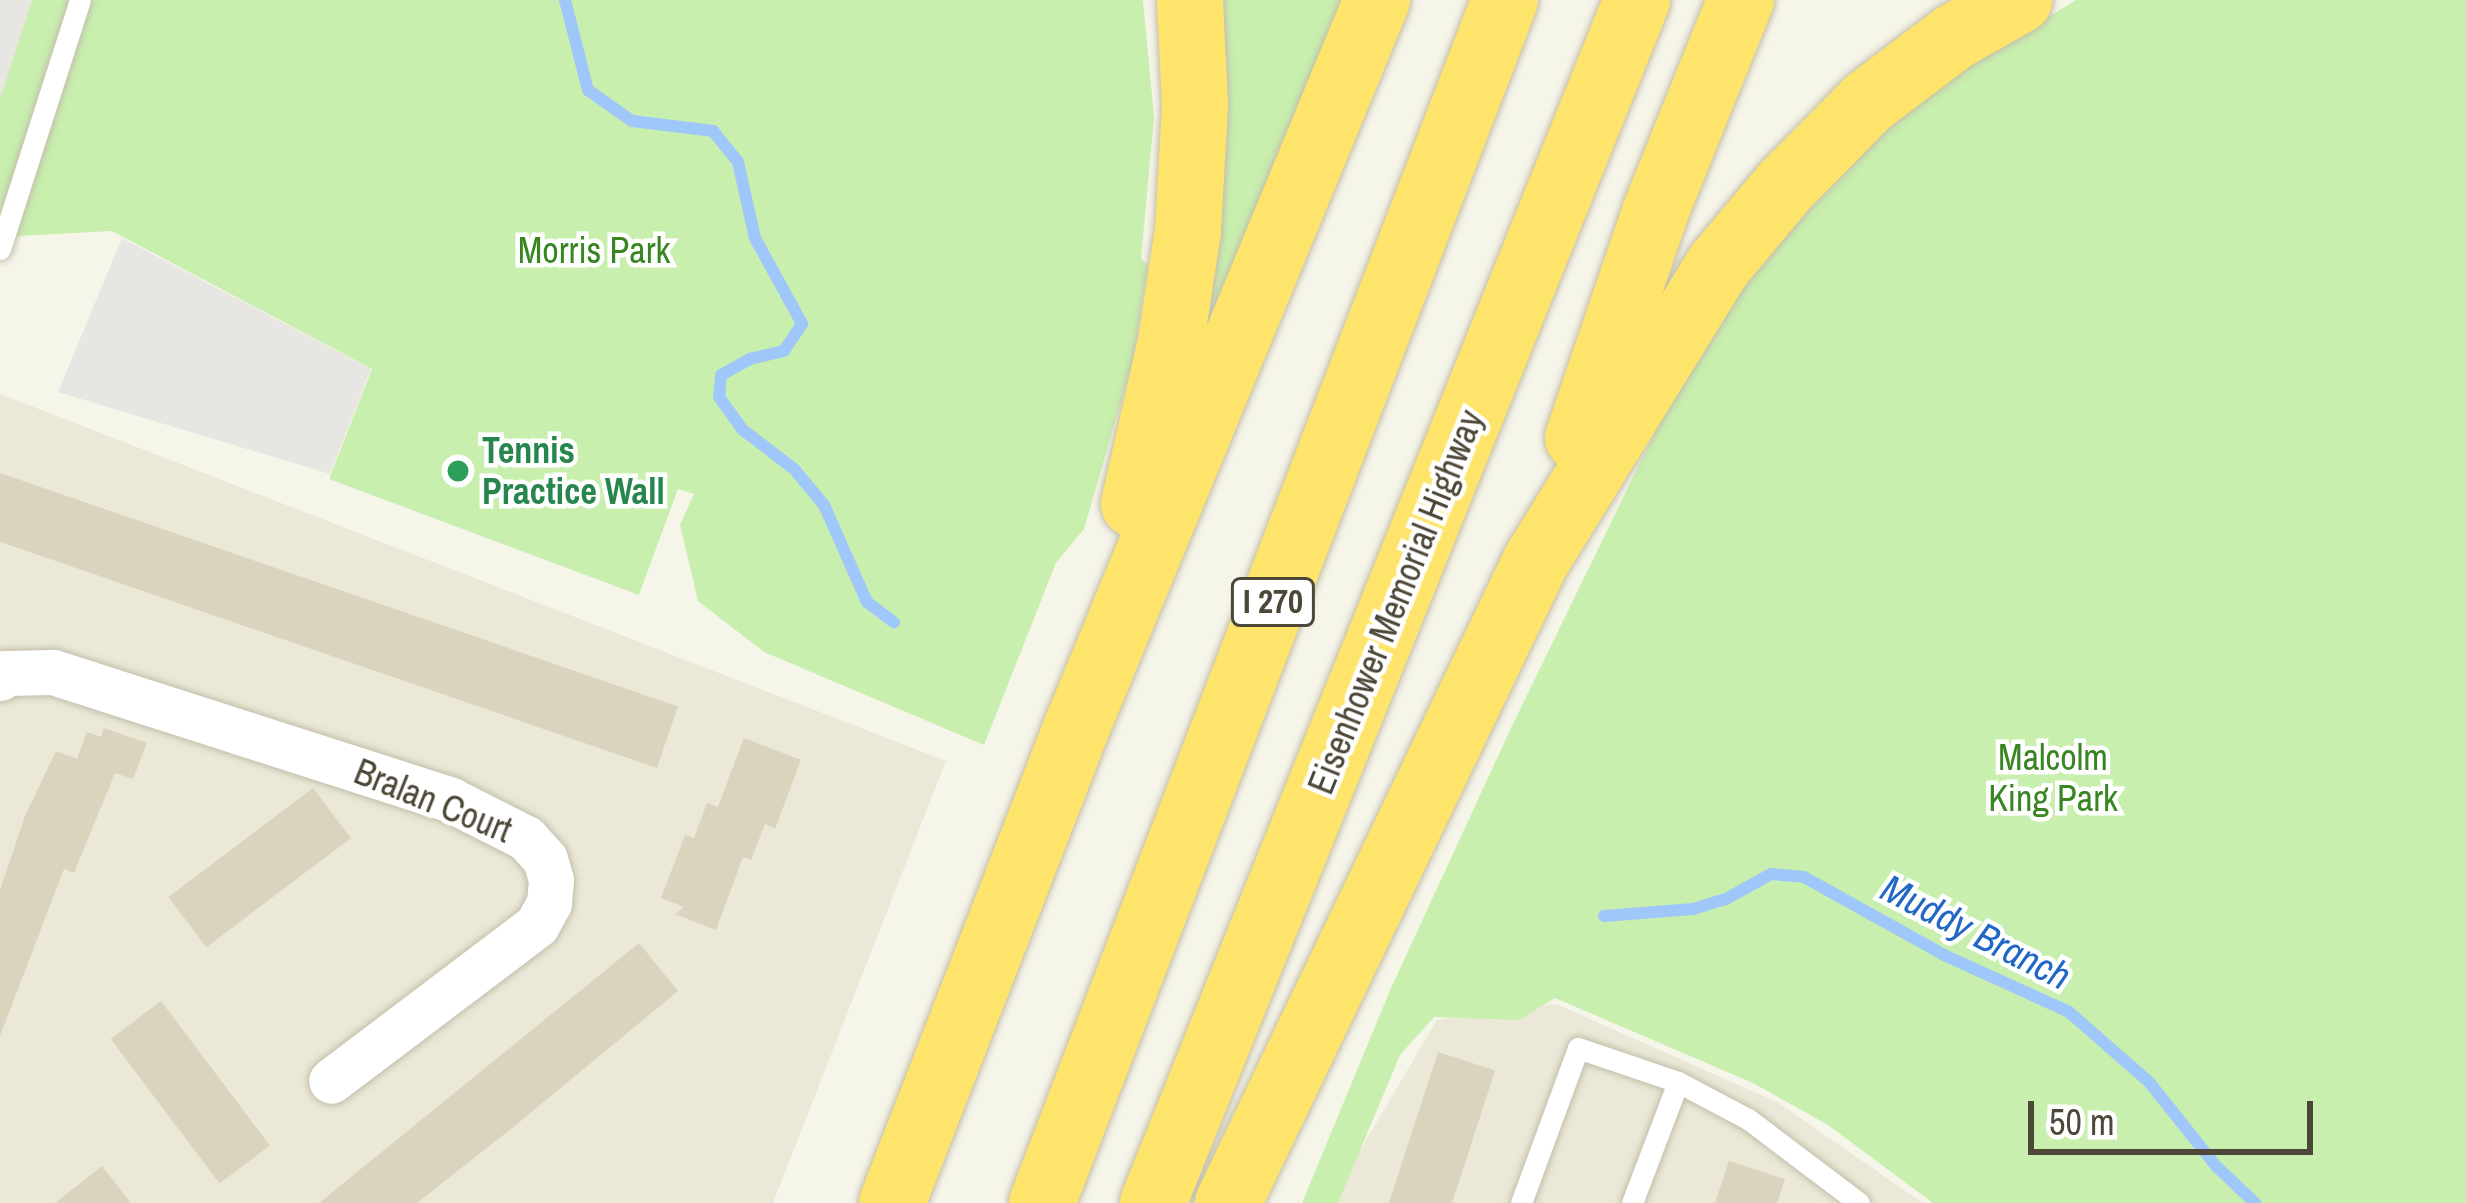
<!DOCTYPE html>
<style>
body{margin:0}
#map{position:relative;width:2466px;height:1203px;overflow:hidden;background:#f6f5ea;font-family:"Archivo Narrow",sans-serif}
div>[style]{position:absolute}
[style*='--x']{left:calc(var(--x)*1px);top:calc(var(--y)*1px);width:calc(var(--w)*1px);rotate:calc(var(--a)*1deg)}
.residential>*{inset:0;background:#ebe8d7}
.green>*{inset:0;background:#c8efae}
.parking>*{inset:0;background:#e8e6e2}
.stream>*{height:12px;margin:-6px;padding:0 6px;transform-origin:6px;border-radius:6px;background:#a0c7f9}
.building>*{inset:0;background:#dad3be;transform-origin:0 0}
.roads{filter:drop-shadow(0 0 3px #c3bfab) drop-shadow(0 0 3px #c3bfab)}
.lane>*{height:21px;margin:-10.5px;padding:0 10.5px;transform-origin:10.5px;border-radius:10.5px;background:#fff}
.street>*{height:45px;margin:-22.5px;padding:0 22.5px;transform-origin:22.5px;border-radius:22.5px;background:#fff}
.highway>*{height:66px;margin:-33px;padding:0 33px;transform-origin:33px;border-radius:33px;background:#ffe46c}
.dots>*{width:33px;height:33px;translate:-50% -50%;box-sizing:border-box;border:6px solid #fff;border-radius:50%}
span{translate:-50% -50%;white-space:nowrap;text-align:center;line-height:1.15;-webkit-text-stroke:9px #fff;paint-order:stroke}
.shield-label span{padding:3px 9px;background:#fff;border:3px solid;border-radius:9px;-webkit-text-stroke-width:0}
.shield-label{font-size:33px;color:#4c4737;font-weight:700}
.park-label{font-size:36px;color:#388621}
.leisure-label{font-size:36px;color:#27864d;font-weight:700}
.left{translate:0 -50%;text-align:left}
.street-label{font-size:36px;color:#4c4737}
.water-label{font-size:39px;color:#2167c6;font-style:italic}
.scale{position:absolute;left:2028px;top:1101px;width:285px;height:54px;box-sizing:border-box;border:6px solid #4c4737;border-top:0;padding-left:15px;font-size:36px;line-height:42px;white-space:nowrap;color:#4c4737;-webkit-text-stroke:9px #fff;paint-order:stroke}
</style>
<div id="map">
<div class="residential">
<div style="clip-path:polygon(0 394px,946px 761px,773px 1203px,0 1203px)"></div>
<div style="clip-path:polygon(1556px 1004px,1777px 1102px,1923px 1203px,1329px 1203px,1437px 1020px)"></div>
</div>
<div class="green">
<div style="clip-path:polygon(0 0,1143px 0,1154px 117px,1141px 259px,1148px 265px,1133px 360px,1084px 529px,1056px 563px,984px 745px,764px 652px,698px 601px,680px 525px,694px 494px,678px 489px,639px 595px,329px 479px,372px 369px,112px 231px,0 237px)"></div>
<div style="clip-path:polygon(1217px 0,1347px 0,1206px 345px)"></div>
<div style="clip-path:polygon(2076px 0,2466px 0,2466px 1203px,1933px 1203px,1828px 1125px,1753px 1083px,1555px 998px,1519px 1020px,1434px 1017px,1400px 1055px,1338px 1203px,1302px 1203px,1391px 988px,1511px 728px,1657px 428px,1736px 296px,1837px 172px,1931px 89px)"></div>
</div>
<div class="parking">
<div style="clip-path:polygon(0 0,32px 0,0 99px)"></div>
<div style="clip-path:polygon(122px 238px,371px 369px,330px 474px,58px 392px)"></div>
</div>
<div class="stream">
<div style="--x:565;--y:0;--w:93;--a:75.7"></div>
<div style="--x:588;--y:90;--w:54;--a:35.2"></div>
<div style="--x:632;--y:121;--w:82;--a:7"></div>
<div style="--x:713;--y:131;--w:40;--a:51"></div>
<div style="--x:738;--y:162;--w:78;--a:77.4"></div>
<div style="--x:755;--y:238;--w:98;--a:61.3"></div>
<div style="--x:802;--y:324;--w:32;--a:124"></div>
<div style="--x:784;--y:351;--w:35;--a:167"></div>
<div style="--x:750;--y:359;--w:33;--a:151"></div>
<div style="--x:721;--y:375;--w:22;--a:95"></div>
<div style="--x:719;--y:397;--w:41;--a:54"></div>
<div style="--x:743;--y:430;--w:64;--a:37.4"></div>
<div style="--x:794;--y:469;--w:47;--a:50.2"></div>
<div style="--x:824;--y:505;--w:106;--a:66.1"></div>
<div style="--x:867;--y:602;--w:34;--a:37"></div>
<div style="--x:1604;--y:916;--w:89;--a:-4.5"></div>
<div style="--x:1693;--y:909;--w:34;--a:-17"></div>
<div style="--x:1726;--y:899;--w:51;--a:-29.1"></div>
<div style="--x:1771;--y:874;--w:33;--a:5"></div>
<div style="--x:1804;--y:877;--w:160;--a:29.1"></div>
<div style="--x:1944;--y:955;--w:137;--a:24.5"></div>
<div style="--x:2069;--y:1012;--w:106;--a:41.2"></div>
<div style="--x:2149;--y:1082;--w:107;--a:51.4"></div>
<div style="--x:2216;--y:1166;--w:54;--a:43.5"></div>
</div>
<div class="building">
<div style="left:0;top:473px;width:717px;height:65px;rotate:19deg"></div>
<div style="clip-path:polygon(104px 728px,147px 743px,133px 779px,115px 773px,74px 873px,64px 869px,0 1036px,0 890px,25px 816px,56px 751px,77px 759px,87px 732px,101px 737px)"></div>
<div style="clip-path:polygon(744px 738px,801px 760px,775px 829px,765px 824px,751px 860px,743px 857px,716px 930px,675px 914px,684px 907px,661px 898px,685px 835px,694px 838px,707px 803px,718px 807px)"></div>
<div style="left:313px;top:788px;width:63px;height:181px;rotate:53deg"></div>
<div style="clip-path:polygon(639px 943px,678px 991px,511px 1129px,417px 1203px,319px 1203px)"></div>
<div style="left:161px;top:1001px;width:181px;height:63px;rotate:53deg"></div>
<div style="left:1438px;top:1052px;width:60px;height:159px;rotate:18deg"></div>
<div style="clip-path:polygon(1729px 1161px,1785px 1179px,1777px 1203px,1715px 1203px)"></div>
<div style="clip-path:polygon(102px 1166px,131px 1203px,55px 1203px)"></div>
</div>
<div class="roads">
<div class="lane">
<div style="--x:0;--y:249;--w:262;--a:-72.2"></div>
<div style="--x:1521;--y:1203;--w:165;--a:-69.8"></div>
<div style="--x:1578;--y:1048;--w:106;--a:18.8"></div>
<div style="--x:1678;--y:1082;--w:79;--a:27.9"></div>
<div style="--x:1748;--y:1119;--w:139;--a:37.1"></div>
<div style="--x:1632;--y:1203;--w:129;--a:-69.2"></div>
</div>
<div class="street">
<div style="--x:0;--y:678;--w:7;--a:-45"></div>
<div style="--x:5;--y:673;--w:48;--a:-1.2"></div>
<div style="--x:53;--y:672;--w:418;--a:17.8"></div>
<div style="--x:451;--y:800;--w:84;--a:26.9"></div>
<div style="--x:526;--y:838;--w:28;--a:48"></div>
<div style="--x:545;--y:859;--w:22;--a:74"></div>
<div style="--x:551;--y:880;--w:23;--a:95"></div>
<div style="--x:549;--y:903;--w:25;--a:119"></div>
<div style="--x:537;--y:925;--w:258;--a:142.9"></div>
</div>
<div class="highway">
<div style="--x:1578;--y:438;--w:241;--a:-71.1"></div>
<div style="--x:1656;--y:210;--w:227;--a:-68"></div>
<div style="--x:1134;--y:504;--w:166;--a:-77.1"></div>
<div style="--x:1171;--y:342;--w:112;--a:-81.3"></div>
<div style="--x:1188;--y:231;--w:127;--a:-86.8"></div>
<div style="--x:1195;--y:104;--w:104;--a:-92.8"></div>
<div style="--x:892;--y:1203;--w:508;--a:-68.78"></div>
<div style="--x:1076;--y:729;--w:789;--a:-67.56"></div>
<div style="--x:1042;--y:1203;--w:1289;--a:-68.95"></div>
<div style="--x:1153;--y:1203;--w:1297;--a:-68.08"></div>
<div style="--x:1228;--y:1203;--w:712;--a:-64.37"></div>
<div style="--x:1536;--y:561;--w:348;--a:-58.3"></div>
<div style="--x:1719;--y:265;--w:103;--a:-50.1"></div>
<div style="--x:1785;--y:186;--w:118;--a:-45.3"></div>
<div style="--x:1868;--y:102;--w:108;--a:-37.1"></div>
<div style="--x:1954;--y:37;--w:75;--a:-29.6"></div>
</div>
</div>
<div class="dots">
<div style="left:458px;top:471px;background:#2e9e5b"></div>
</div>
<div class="shield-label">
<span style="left:1273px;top:602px">I 270</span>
</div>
<div class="park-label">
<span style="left:594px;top:251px">Morris Park</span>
<span style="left:2053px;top:778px">Malcolm<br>King Park</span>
</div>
<div class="leisure-label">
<span class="left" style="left:482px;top:471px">Tennis<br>Practice Wall</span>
</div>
<div class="street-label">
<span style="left:1396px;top:602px;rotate:-68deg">Eisenhower Memorial Highway</span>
<span style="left:433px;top:801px;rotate:22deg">Bralan Court</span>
</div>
<div class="water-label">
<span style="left:1976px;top:932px;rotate:27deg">Muddy Branch</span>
</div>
<div class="scale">50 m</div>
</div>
